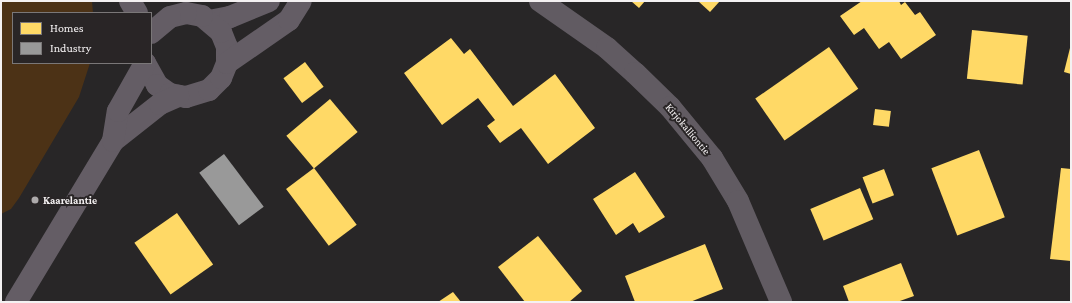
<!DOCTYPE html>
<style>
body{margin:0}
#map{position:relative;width:1072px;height:303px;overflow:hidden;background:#282627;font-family:"Crimson Pro",serif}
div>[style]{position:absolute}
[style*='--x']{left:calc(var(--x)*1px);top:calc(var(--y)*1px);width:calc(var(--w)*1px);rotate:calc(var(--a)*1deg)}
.green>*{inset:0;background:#4c3216}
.homes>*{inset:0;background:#ffd966;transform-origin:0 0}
.industry>*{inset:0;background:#999;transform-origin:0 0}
.minor>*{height:22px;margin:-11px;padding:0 11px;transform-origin:11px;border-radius:11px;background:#615b62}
.secondary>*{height:22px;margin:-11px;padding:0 11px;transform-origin:11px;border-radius:11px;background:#645d65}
.dots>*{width:11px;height:11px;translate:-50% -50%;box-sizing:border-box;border:2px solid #292526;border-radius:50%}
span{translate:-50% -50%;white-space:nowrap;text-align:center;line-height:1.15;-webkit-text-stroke:4px #292526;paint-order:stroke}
.street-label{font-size:11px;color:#f4f1f2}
.poi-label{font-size:11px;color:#f4f1f2;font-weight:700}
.left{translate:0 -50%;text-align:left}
.frame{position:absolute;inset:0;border:2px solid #f4f1f2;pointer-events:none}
.legend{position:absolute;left:12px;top:12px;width:140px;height:52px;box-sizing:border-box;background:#292526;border:1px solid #7a7778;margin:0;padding:5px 7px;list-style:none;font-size:12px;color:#f4f1f2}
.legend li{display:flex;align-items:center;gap:8px;height:20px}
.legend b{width:20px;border:1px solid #7a7778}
</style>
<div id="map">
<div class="green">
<div style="clip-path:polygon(1px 1px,92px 1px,93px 13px,13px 13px,13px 63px,90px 63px,79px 97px,19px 198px,11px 209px,1px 214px)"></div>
</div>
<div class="homes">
<div style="clip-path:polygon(631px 1px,645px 1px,639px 8px)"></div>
<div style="clip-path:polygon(698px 1px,720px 1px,710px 12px)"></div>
<div style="clip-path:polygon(862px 1px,899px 1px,901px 5px,905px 2px,915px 15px,920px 12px,936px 35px,901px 59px,889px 42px,879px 49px,864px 28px,854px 35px,840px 16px)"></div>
<div style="left:972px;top:30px;width:56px;height:49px;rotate:6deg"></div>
<div style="clip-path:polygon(451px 38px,464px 54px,470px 49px,513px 106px,555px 74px,595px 128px,548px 164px,521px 128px,500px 143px,487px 126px,495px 120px,478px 98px,442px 125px,404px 73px)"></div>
<div style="left:829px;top:47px;width:51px;height:90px;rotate:55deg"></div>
<div style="clip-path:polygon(1070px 48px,1071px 48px,1071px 74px,1064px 72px)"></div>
<div style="left:305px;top:62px;width:31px;height:27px;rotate:53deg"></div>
<div style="left:330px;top:99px;width:43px;height:57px;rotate:50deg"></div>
<div style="left:875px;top:109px;width:16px;height:16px;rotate:7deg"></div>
<div style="left:979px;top:150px;width:72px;height:51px;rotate:69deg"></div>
<div style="left:314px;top:168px;width:71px;height:35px;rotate:53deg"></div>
<div style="clip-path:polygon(1061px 168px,1071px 169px,1071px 261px,1050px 259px)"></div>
<div style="left:884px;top:169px;width:28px;height:23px;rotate:69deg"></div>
<div style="clip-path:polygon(635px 172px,665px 217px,639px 233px,633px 223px,616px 235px,593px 199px)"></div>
<div style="left:860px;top:188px;width:34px;height:54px;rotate:67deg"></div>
<div style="left:177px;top:213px;width:63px;height:52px;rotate:55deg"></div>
<div style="clip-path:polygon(538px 236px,582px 291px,569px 302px,525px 302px,498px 267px)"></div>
<div style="clip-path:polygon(705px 244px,723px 289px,690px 302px,635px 302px,625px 276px)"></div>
<div style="clip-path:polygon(901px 263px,914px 296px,897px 302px,849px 302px,843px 286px)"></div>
<div style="clip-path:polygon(453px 292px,461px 302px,438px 302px)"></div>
</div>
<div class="industry">
<div style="left:224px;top:154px;width:66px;height:31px;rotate:53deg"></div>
</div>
<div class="minor">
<div style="--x:540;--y:1;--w:82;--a:35"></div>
<div style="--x:607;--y:48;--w:38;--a:42"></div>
<div style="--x:635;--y:73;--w:49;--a:44.2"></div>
<div style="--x:670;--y:107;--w:66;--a:50.5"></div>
<div style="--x:712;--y:158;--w:50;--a:58.8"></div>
<div style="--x:738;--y:201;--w:110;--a:66.9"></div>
</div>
<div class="secondary">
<div style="--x:130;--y:1;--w:14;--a:60"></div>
<div style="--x:209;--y:21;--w:21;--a:-11"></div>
<div style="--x:230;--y:17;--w:42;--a:-22.3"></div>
<div style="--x:145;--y:63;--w:25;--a:61"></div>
<div style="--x:157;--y:85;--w:16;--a:35"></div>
<div style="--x:170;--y:94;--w:16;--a:11"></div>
<div style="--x:186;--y:97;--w:24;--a:-17"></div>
<div style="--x:209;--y:90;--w:17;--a:-45"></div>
<div style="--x:221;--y:78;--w:16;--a:-68"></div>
<div style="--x:227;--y:63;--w:16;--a:-90"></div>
<div style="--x:227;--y:47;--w:16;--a:-112"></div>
<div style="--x:221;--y:32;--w:25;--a:-140"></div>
<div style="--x:202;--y:16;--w:16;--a:-169"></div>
<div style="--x:186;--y:13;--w:16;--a:166"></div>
<div style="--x:170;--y:17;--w:25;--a:140"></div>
<div style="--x:227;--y:63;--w:75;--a:-34.7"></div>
<div style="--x:289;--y:20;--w:22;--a:-58"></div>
<div style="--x:113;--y:141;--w:60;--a:-38.2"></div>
<div style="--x:160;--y:104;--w:20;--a:-24"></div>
<div style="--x:16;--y:302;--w:188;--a:-58.9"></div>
<div style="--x:113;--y:141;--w:30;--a:-81"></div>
<div style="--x:118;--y:111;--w:55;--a:-60.6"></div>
</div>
<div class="dots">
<div style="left:35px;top:200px;background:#adaaab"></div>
</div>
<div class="street-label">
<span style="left:688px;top:129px;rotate:50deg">Kirjokalliontie</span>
</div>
<div class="poi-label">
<span class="left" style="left:43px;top:200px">Kaarelantie</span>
</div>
<div class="frame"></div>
<ul class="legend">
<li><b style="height:11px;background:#ffd966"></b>Homes</li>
<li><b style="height:11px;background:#999"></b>Industry</li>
</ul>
</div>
